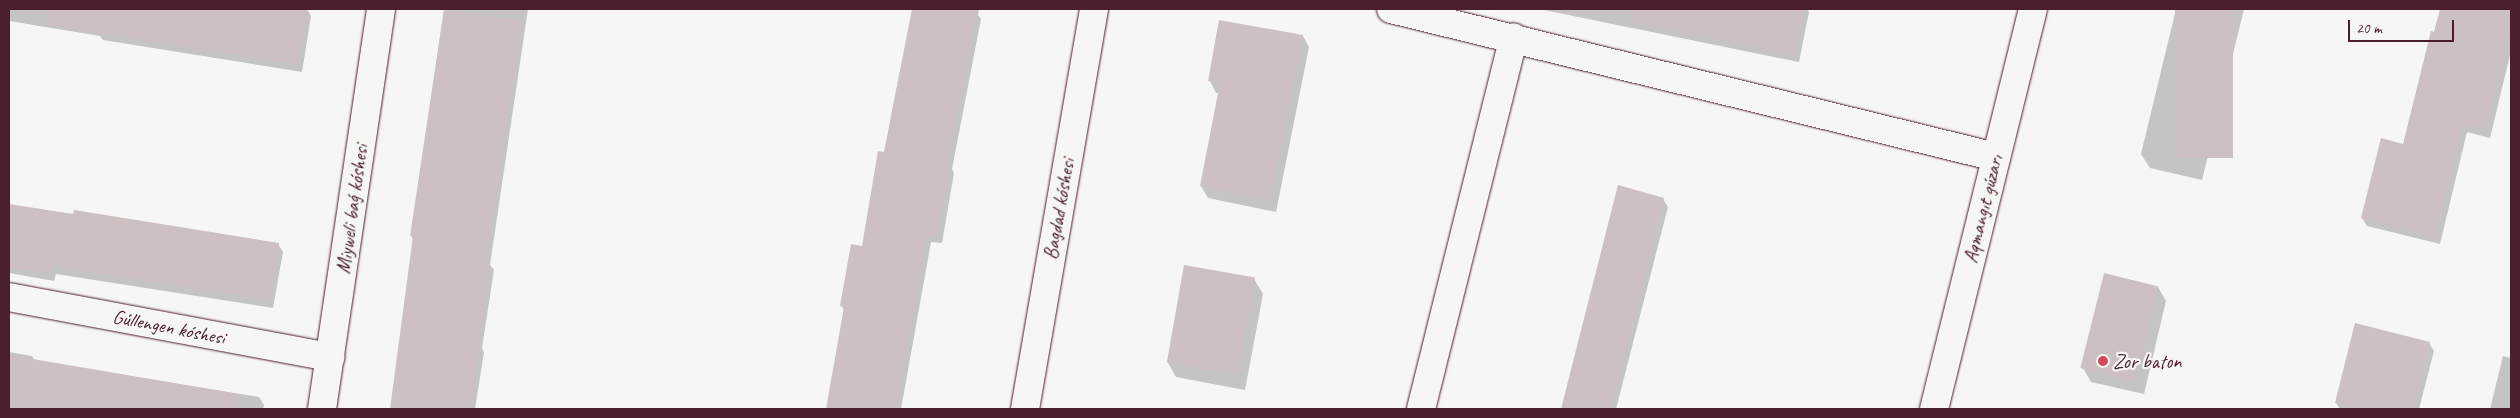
<!DOCTYPE html>
<meta charset="utf-8">
<style>
body{margin:0}
#map{position:relative;width:2520px;height:418px;overflow:hidden;background:#f6f6f2;font-family:Caveat,sans-serif}
div>[style]{position:absolute}
[style*='--x']{left:calc(var(--x)*1px);top:calc(var(--y)*1px);width:calc(var(--w)*1px);rotate:calc(var(--a)*1deg)}
.shadow>*{inset:0;background:#0003}
.building>*{inset:0;background:#ccc1c0;transform-origin:0 0}
.roads{filter:drop-shadow(0 0 1px #4a1f2b) drop-shadow(0 0 1px #4a1f2b)}
.minor>*{height:28px;margin:-14px;padding:0 14px;transform-origin:14px;border-radius:14px;background:#f6f6f2}
.dots>*{width:14px;height:14px;translate:-50% -50%;box-sizing:border-box;border:2px solid #f6f6f2;border-radius:50%}
span{translate:-50% -50%;white-space:nowrap;text-align:center;line-height:1.15;-webkit-text-stroke:4.5px #f6f6f2;paint-order:stroke}
.street-label{font-size:20px;color:#4a1f2b}
.poi-label{font-size:20px;color:#4a1f2b}
.left{translate:0 -50%;text-align:left}
.frame{position:absolute;inset:0;border:10px solid #4a1f2b;pointer-events:none}
.scale{position:absolute;left:2348px;top:20px;width:106px;height:22px;box-sizing:border-box;border:2px solid #4a1f2b;border-top:0;padding-left:6px;font-size:15px;line-height:18px;white-space:nowrap;color:#4a1f2b;-webkit-text-stroke:4px #f6f6f2;paint-order:stroke}
</style>
<div id="map">
<div class="shadow">
<div style="clip-path:polygon(9px 9px,307px 9px,311px 16px,302px 72px,103px 40px,100px 36px,9px 21px)"></div>
<div style="clip-path:polygon(444px 9px,528px 9px,490px 265px,494px 270px,482px 348px,484px 352px,475px 409px,391px 409px,414px 241px,411px 236px)"></div>
<div style="clip-path:polygon(913px 9px,979px 9px,978px 15px,981px 19px,952px 169px,954px 173px,942px 243px,931px 242px,901px 409px,828px 409px,844px 311px,842px 306px,863px 247px,885px 154px,899px 75px,901px 75px)"></div>
<div style="clip-path:polygon(1539px 9px,1807px 9px,1809px 12px,1799px 62px)"></div>
<div style="clip-path:polygon(2176px 9px,2244px 9px,2202px 180px,2150px 168px,2141px 154px)"></div>
<div style="clip-path:polygon(2441px 9px,2511px 9px,2511px 51px,2490px 138px,2467px 132px,2440px 244px,2367px 226px,2362px 218px,2404px 145px)"></div>
<div style="clip-path:polygon(1303px 36px,1309px 47px,1276px 212px,1208px 198px,1201px 186px,1219px 93px,1216px 93px,1210px 81px)"></div>
<div style="clip-path:polygon(1619px 187px,1663px 199px,1668px 207px,1616px 409px,1562px 409px)"></div>
<div style="clip-path:polygon(9px 205px,278px 244px,283px 252px,273px 308px,56px 274px,54px 281px,9px 273px)"></div>
<div style="clip-path:polygon(1254px 279px,1263px 294px,1245px 390px,1176px 377px,1168px 363px)"></div>
<div style="clip-path:polygon(2158px 287px,2166px 301px,2144px 394px,2091px 382px,2083px 368px)"></div>
<div style="clip-path:polygon(2429px 343px,2434px 351px,2419px 409px,2340px 409px,2336px 403px)"></div>
<div style="clip-path:polygon(9px 352px,32px 356px,35px 361px,259px 397px,264px 405px,263px 409px,9px 409px)"></div>
<div style="clip-path:polygon(2503px 356px,2511px 358px,2511px 409px,2490px 409px)"></div>
</div>
<div class="building">
<div style="clip-path:polygon(48px 9px,307px 9px,298px 65px,47px 25px)"></div>
<div style="clip-path:polygon(912px 9px,977px 9px,947px 164px,950px 164px,937px 236px,927px 234px,896px 409px,826px 409px,844px 307px,840px 306px,851px 244px,862px 246px,878px 151px,884px 152px)"></div>
<div style="clip-path:polygon(1633px 9px,1804px 9px,1795px 55px,1632px 22px)"></div>
<div style="left:2175px;top:9px;width:58px;height:149px"></div>
<div style="clip-path:polygon(2440px 9px,2511px 9px,2511px 27px,2486px 130px,2463px 125px,2435px 237px,2361px 218px,2381px 138px,2403px 144px,2431px 31px,2434px 32px)"></div>
<div style="clip-path:polygon(444px 10px,522px 21px,486px 261px,490px 261px,478px 343px,480px 343px,471px 409px,390px 409px,413px 236px,410px 236px)"></div>
<div style="clip-path:polygon(1219px 20px,1303px 35px,1270px 201px,1200px 186px,1220px 83px,1208px 81px)"></div>
<div style="clip-path:polygon(1618px 185px,1664px 198px,1639px 300px,1610px 409px,1561px 409px)"></div>
<div style="clip-path:polygon(9px 204px,73px 214px,74px 210px,279px 243px,269px 300px,52px 266px,50px 274px,9px 267px)"></div>
<div style="left:1184px;top:265px;width:72px;height:99px;rotate:10deg"></div>
<div style="left:2104px;top:273px;width:56px;height:98px;rotate:14deg"></div>
<div style="clip-path:polygon(2355px 323px,2430px 342px,2413px 409px,2360px 409px,2335px 403px)"></div>
<div style="clip-path:polygon(9px 355px,239px 394px,237px 409px,9px 409px)"></div>
</div>
<div class="roads">
<div class="minor">
<div style="--x:1391;--y:9;--w:623;--a:13.75"></div>
<div style="--x:9;--y:297;--w:327;--a:10.6"></div>
<div style="--x:322;--y:409;--w:404;--a:-81.6"></div>
<div style="--x:1025;--y:409;--w:406;--a:-80.2"></div>
<div style="--x:1421;--y:409;--w:383;--a:-76"></div>
<div style="--x:1934;--y:409;--w:412;--a:-76.1"></div>
</div>
</div>
<div class="dots">
<div style="left:2103px;top:361px;background:#d1495b"></div>
</div>
<div class="street-label">
<span style="left:352px;top:209px;rotate:-82deg">Miyweli baǵ kóshesi</span>
<span style="left:1059px;top:209px;rotate:-80deg">Bagdad kóshesi</span>
<span style="left:1983px;top:209px;rotate:-76deg">Aqmangıt gúzarı</span>
<span style="left:169px;top:327px;rotate:11deg">Gúllengen kóshesi</span>
</div>
<div class="poi-label">
<span class="left" style="left:2113px;top:361px">Zor baton</span>
</div>
<div class="frame"></div>
<div class="scale">20 m</div>
</div>
